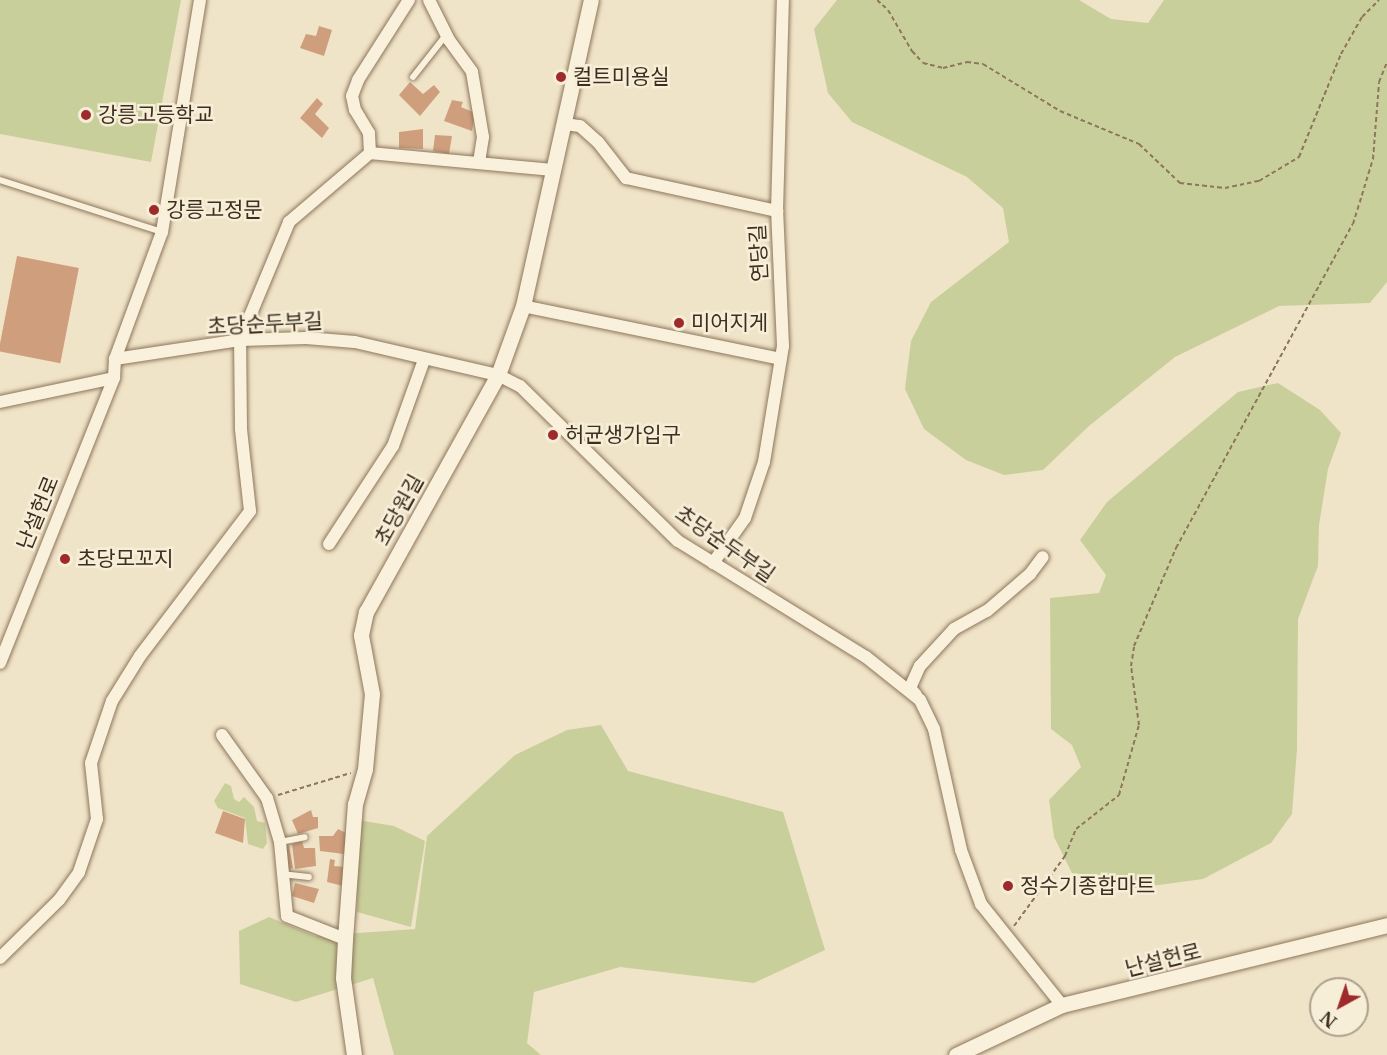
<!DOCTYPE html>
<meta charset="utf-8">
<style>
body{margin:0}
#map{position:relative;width:1387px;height:1055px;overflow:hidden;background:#f0e4c8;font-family:"Libre Baskerville","Noto Sans KR",serif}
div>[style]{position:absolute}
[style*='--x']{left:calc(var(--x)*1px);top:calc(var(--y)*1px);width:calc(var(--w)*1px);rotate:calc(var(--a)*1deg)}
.green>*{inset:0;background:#c9cf9b}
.building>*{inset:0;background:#cf9f7d;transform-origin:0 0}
.path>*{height:2px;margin-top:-1px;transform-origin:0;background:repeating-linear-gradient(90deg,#8d765c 0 4.5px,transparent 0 7.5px)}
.roads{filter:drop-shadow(0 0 2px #8d765c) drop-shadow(0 0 2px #8d765c)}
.service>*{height:6px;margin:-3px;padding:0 3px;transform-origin:3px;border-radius:3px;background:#faf1dc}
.minor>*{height:12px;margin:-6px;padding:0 6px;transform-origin:6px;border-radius:6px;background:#faf1dc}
.tertiary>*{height:15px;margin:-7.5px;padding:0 7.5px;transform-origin:7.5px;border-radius:7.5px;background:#faf1dc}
.dots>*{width:16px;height:16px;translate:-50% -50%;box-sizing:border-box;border:3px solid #f7eed8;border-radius:50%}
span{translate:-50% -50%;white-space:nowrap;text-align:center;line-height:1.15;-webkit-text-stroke:5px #f7eed8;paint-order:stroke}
.poi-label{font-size:21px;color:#3d2e20}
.left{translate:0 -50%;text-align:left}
.street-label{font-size:21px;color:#3d2e20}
.north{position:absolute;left:1309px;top:977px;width:60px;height:60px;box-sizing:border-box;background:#f7eed8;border:2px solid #ada18e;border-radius:50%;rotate:220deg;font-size:16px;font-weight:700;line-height:24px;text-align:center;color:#3d2e20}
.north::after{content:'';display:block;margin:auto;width:21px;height:27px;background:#9e2a2b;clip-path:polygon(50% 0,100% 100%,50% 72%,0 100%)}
</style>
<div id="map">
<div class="green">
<div style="clip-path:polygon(0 0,181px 0,151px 162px,0 134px)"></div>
<div style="clip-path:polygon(837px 0,1079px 0,1111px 19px,1148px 23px,1164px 0,1387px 0,1387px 282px,1370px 303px,1279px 306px,1175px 357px,1089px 426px,1043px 470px,1004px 475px,966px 460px,924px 429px,905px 389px,911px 341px,931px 302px,1009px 242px,1003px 208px,967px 177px,852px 122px,828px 93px,814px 29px)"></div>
<div style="clip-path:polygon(1278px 383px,1320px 410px,1341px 433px,1328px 469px,1319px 525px,1318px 566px,1298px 619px,1297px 749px,1292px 814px,1271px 843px,1203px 879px,1107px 892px,1075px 879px,1054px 837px,1049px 800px,1081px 767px,1072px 745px,1051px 729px,1050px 598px,1099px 593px,1106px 575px,1080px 540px,1107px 502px,1238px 392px)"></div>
<div style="clip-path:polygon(601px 725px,628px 771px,783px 812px,825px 950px,754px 983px,620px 967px,534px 992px,527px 1043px,541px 1055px,394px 1055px,373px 978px,296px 1002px,240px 984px,239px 931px,269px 917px,315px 936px,415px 929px,427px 836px,515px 755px,567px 730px)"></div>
<div style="clip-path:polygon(225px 783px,231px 786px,234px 799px,239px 802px,244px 797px,254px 807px,257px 821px,265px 823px,267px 843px,263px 849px,248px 844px,245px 818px,218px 808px,214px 801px)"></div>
<div style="clip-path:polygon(358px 820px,394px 826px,425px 841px,411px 927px,357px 912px)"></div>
</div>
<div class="building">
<div style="clip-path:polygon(319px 26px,332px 30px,324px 56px,300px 48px,306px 34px,316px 36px)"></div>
<div style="clip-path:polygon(410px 82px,423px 94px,434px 85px,440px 92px,420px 116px,399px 95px)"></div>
<div style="clip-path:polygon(317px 98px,323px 104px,315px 114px,329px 128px,322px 138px,300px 118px)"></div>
<div style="clip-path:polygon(452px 100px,463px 102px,461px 107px,475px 113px,472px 131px,444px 121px)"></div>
<div style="clip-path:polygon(423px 129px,423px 149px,399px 148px,399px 132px)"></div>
<div style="clip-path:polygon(435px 135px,452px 136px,449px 154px,433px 151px)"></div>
<div style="left:17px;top:256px;width:63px;height:97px;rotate:11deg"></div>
<div style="clip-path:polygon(311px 810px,313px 817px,318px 817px,318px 828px,298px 834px,292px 820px)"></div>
<div style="clip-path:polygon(223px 811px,245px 819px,243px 843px,215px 833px)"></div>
<div style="clip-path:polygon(338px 829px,346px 833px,344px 854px,320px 851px,319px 836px,333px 836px)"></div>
<div style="clip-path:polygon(302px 841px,304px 848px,315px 848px,316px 866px,295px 869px,292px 844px)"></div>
<div style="clip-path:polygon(289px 846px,293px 868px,285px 870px,283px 849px)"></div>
<div style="clip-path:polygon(330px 859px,335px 860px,334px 866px,345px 867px,343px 886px,327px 882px)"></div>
<div style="clip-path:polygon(295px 883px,319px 889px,314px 903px,292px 896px)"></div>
</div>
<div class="path">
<div style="--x:877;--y:0;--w:15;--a:42"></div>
<div style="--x:888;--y:10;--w:48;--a:59.7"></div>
<div style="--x:912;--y:51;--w:16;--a:47"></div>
<div style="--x:923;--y:63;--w:21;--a:14"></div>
<div style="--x:943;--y:68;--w:25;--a:-14"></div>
<div style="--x:967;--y:62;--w:16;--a:7"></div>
<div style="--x:983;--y:64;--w:90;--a:31.4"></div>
<div style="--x:1060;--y:111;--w:86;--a:22.7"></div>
<div style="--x:1139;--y:144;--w:57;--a:43.6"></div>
<div style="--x:1180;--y:183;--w:45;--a:6.3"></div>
<div style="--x:1225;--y:188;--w:35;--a:-12"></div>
<div style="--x:1259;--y:181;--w:47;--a:-31"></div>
<div style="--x:1299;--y:157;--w:111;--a:-67.8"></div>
<div style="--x:1341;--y:54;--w:43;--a:-60.4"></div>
<div style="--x:1362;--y:17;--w:24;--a:-45"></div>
<div style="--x:278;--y:795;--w:76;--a:-16.8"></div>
<div style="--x:1014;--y:926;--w:87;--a:-53.9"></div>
<div style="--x:1065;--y:856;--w:29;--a:-68"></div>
<div style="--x:1076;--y:829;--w:55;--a:-38.3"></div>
<div style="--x:1119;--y:795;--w:73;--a:-74.1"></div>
<div style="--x:1139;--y:725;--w:60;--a:-97.7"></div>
<div style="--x:1131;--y:666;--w:20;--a:-81"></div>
<div style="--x:1134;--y:646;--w:107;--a:-66.8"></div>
<div style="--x:1176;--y:548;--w:369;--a:-61.4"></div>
<div style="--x:1353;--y:224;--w:68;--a:-72.9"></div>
<div style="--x:1373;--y:159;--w:77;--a:-85.5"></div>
<div style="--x:1379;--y:82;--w:22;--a:-68"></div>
</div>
<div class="roads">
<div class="service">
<div style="--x:413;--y:77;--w:53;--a:-51.8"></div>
<div style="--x:0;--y:180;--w:170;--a:17.8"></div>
<div style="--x:280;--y:842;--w:25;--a:-11"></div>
<div style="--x:281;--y:874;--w:28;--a:6"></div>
</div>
<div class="minor">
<div style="--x:429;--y:0;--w:45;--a:63.4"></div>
<div style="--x:449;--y:40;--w:39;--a:54"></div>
<div style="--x:472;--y:72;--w:66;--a:80.4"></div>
<div style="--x:483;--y:137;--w:26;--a:99"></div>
<div style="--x:565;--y:124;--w:15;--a:8"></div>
<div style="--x:580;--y:126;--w:24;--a:42"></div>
<div style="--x:598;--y:142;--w:46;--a:52.1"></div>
<div style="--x:626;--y:178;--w:155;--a:12.3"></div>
<div style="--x:370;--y:153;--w:183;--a:5.3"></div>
<div style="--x:523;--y:306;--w:263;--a:11.6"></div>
<div style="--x:115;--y:359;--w:135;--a:-69.7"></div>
<div style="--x:162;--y:232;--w:235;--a:-80.7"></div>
<div style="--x:0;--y:402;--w:116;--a:-11.9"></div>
<div style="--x:114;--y:378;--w:19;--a:-87"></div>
<div style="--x:115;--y:359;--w:126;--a:-8.6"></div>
<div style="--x:240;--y:340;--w:66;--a:-1.7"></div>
<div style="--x:306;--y:338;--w:49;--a:4.7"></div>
<div style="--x:355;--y:342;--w:147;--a:13"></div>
<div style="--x:498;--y:375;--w:25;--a:27"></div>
<div style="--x:520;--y:386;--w:221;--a:44.5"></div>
<div style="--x:678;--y:541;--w:221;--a:31.7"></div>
<div style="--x:866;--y:657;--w:69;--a:38.5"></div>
<div style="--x:920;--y:700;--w:32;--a:64"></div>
<div style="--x:934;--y:729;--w:124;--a:77.4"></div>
<div style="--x:961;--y:850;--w:58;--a:69.7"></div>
<div style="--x:981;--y:904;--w:129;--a:51.3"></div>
<div style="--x:329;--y:544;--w:117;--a:-56.9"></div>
<div style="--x:393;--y:446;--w:91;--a:-70.2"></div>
<div style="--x:713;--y:563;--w:55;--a:-54.6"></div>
<div style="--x:745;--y:518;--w:59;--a:-71.3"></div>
<div style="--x:764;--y:462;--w:118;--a:-80.7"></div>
<div style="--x:783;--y:346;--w:135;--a:-92.5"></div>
<div style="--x:777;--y:211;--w:211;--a:-88.4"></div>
<div style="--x:0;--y:663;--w:307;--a:-68.2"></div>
<div style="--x:916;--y:695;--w:9;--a:-131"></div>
<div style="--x:910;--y:688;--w:24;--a:-66"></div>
<div style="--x:920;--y:666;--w:50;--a:-47.4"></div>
<div style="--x:954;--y:629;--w:38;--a:-29"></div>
<div style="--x:987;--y:611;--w:57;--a:-40.7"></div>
<div style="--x:1030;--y:574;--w:21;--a:-53"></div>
<div style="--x:222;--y:735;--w:77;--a:54.5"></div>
<div style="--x:267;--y:798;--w:46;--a:73.5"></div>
<div style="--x:280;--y:842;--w:74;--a:84.6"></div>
<div style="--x:287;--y:916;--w:62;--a:21.6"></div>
<div style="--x:0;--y:958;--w:83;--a:-44.5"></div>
<div style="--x:59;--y:900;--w:34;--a:-54"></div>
<div style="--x:79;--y:872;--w:56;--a:-71.2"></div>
<div style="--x:97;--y:819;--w:56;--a:-96.1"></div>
<div style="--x:91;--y:763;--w:65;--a:-71.3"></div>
<div style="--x:112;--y:701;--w:53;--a:-58.1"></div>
<div style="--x:140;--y:656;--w:182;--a:-52.8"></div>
<div style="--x:250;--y:511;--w:82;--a:-96.3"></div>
<div style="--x:241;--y:429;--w:89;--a:-90.6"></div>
<div style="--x:240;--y:340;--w:128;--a:-67.4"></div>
<div style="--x:289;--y:222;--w:106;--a:-40.4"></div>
<div style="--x:370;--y:153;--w:20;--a:-93"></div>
<div style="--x:369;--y:133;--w:27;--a:-121"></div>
<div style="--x:355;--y:110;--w:14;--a:-102"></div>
<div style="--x:352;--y:96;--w:17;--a:-69"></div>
<div style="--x:358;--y:80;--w:95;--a:-57.5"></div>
</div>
<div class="tertiary">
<div style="--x:354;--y:1055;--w:78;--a:-98.1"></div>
<div style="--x:343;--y:978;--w:39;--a:-87"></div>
<div style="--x:345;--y:939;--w:135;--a:-85.8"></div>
<div style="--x:355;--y:804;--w:36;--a:-74"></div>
<div style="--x:365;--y:769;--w:75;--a:-84.7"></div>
<div style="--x:372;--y:694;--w:60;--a:-100.6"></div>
<div style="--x:361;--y:635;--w:24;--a:-78"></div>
<div style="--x:366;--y:612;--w:271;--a:-60.9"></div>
<div style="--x:498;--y:375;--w:73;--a:-70.1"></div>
<div style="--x:523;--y:306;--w:313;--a:-77.5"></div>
<div style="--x:956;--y:1055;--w:117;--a:-25.3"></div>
<div style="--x:1062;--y:1005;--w:335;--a:-13.8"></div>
</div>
</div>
<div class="dots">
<div style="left:561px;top:77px;background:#9e2a2b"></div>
<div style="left:86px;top:115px;background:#9e2a2b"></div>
<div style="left:154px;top:210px;background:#9e2a2b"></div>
<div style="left:679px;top:323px;background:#9e2a2b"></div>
<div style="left:553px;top:435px;background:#9e2a2b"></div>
<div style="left:65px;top:559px;background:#9e2a2b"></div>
<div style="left:1008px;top:886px;background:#9e2a2b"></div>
</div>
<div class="poi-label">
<span class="left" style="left:573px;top:77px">컬트미용실</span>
<span class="left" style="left:98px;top:115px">강릉고등학교</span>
<span class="left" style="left:166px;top:210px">강릉고정문</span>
<span class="left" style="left:691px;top:323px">미어지게</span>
<span class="left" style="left:565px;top:435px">허균생가입구</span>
<span class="left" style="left:77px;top:559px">초당모꼬지</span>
<span class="left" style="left:1020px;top:886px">정수기종합마트</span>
</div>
<div class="street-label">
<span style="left:759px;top:253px;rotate:-93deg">연당길</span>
<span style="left:265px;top:324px;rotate:-3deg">초당순두부길</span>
<span style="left:399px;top:510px;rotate:-61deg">초당원길</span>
<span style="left:38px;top:513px;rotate:-68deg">난설헌로</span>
<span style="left:725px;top:544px;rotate:35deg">초당순두부길</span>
<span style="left:1163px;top:960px;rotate:-14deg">난설헌로</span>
</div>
<div class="north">N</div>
</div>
